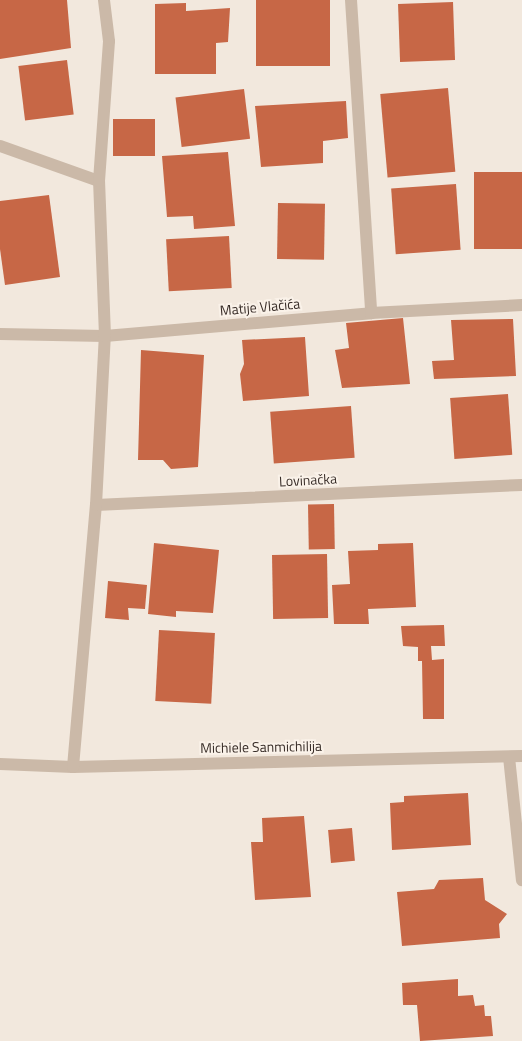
<!DOCTYPE html>
<meta charset="utf-8">
<style>
body{margin:0}
#map{position:relative;width:522px;height:1041px;overflow:hidden;background:#f2e8dd;font-family:"Titillium Web",sans-serif}
div>[style]{position:absolute}
[style*='--x']{left:calc(var(--x)*1px);top:calc(var(--y)*1px);width:calc(var(--w)*1px);rotate:calc(var(--a)*1deg)}
.building>*{inset:0;background:#c76746;transform-origin:0 0}
.street>*{height:12px;margin:-6px;padding:0 6px;transform-origin:6px;border-radius:6px;background:#cbb9a8}
span{translate:-50% -50%;white-space:nowrap;text-align:center;line-height:1.15;-webkit-text-stroke:4px #faf2e9;paint-order:stroke}
.street-label{font-size:14px;color:#382d28}
</style>
<div id="map">
<div class="building">
<div style="clip-path:polygon(0 0,67px 0,71px 48px,0 59px)"></div>
<div style="left:256px;top:0;width:74px;height:66px"></div>
<div style="left:453px;top:2px;width:58px;height:55px;rotate:88deg"></div>
<div style="clip-path:polygon(186px 3px,186px 11px,230px 8px,228px 42px,216px 43px,216px 74px,155px 74px,155px 4px)"></div>
<div style="left:67px;top:60px;width:55px;height:49px;rotate:83deg"></div>
<div style="left:448px;top:88px;width:84px;height:68px;rotate:85deg"></div>
<div style="left:244px;top:89px;width:50px;height:69px;rotate:83deg"></div>
<div style="clip-path:polygon(346px 101px,348px 138px,323px 141px,323px 163px,261px 167px,255px 106px)"></div>
<div style="left:113px;top:119px;width:42px;height:37px"></div>
<div style="clip-path:polygon(228px 152px,235px 226px,194px 229px,193px 216px,167px 217px,162px 156px)"></div>
<div style="left:522px;top:172px;width:77px;height:48px;rotate:90deg"></div>
<div style="left:456px;top:184px;width:66px;height:65px;rotate:86deg"></div>
<div style="clip-path:polygon(49px 195px,60px 277px,5px 285px,0 249px,0 201px)"></div>
<div style="left:278px;top:203px;width:47px;height:56px;rotate:1deg"></div>
<div style="left:229px;top:236px;width:52px;height:63px;rotate:87deg"></div>
<div style="clip-path:polygon(403px 318px,410px 384px,342px 388px,335px 350px,349px 348px,346px 323px)"></div>
<div style="clip-path:polygon(513px 319px,516px 376px,434px 379px,432px 361px,454px 360px,451px 320px)"></div>
<div style="clip-path:polygon(305px 337px,309px 396px,243px 401px,240px 374px,244px 364px,242px 340px)"></div>
<div style="clip-path:polygon(141px 350px,204px 355px,198px 467px,171px 469px,163px 460px,138px 460px)"></div>
<div style="left:508px;top:394px;width:61px;height:58px;rotate:86deg"></div>
<div style="left:351px;top:406px;width:52px;height:81px;rotate:86deg"></div>
<div style="left:334px;top:504px;width:45px;height:26px;rotate:89deg"></div>
<div style="clip-path:polygon(154px 543px,219px 550px,213px 613px,176px 611px,176px 617px,148px 614px)"></div>
<div style="clip-path:polygon(413px 543px,416px 607px,368px 609px,369px 624px,334px 624px,332px 585px,350px 584px,348px 551px,378px 550px,378px 544px)"></div>
<div style="left:327px;top:554px;width:64px;height:55px;rotate:89deg"></div>
<div style="clip-path:polygon(108px 581px,147px 585px,145px 609px,128px 608px,129px 620px,105px 618px)"></div>
<div style="clip-path:polygon(444px 625px,445px 646px,431px 646px,432px 660px,444px 659px,444px 719px,423px 719px,422px 661px,418px 661px,418px 647px,403px 646px,401px 626px)"></div>
<div style="left:159px;top:630px;width:56px;height:71px;rotate:3deg"></div>
<div style="clip-path:polygon(468px 793px,471px 845px,392px 850px,390px 803px,404px 802px,404px 796px)"></div>
<div style="clip-path:polygon(304px 816px,311px 897px,255px 900px,251px 842px,263px 842px,262px 818px)"></div>
<div style="left:352px;top:828px;width:33px;height:24px;rotate:85deg"></div>
<div style="clip-path:polygon(483px 878px,485px 900px,507px 914px,499px 924px,500px 938px,402px 946px,397px 892px,434px 889px,439px 880px)"></div>
<div style="clip-path:polygon(458px 979px,458px 996px,473px 995px,475px 1006px,484px 1005px,485px 1016px,491px 1016px,493px 1036px,420px 1041px,417px 1005px,403px 1005px,402px 983px)"></div>
</div>
<div class="street">
<div style="--x:351;--y:0;--w:314;--a:86.3"></div>
<div style="--x:0;--y:146;--w:105;--a:19.5"></div>
<div style="--x:0;--y:334;--w:105;--a:1.1"></div>
<div style="--x:105;--y:336;--w:267;--a:-4.9"></div>
<div style="--x:371;--y:313;--w:151;--a:-3"></div>
<div style="--x:96;--y:505;--w:426;--a:-2.7"></div>
<div style="--x:509;--y:757;--w:124;--a:84"></div>
<div style="--x:0;--y:764;--w:73;--a:2.4"></div>
<div style="--x:73;--y:767;--w:449;--a:-1.4"></div>
<div style="--x:73;--y:767;--w:263;--a:-85"></div>
<div style="--x:96;--y:505;--w:169;--a:-87"></div>
<div style="--x:105;--y:336;--w:155;--a:-92.2"></div>
<div style="--x:99;--y:181;--w:140;--a:-85.9"></div>
<div style="--x:109;--y:41;--w:41;--a:-97"></div>
</div>
<div class="street-label">
<span style="left:260px;top:307px;rotate:-5deg">Matije Vlačića</span>
<span style="left:308px;top:480px;rotate:-3deg">Lovinačka</span>
<span style="left:261px;top:747px;rotate:-1deg">Michiele Sanmichilija</span>
</div>
</div>
